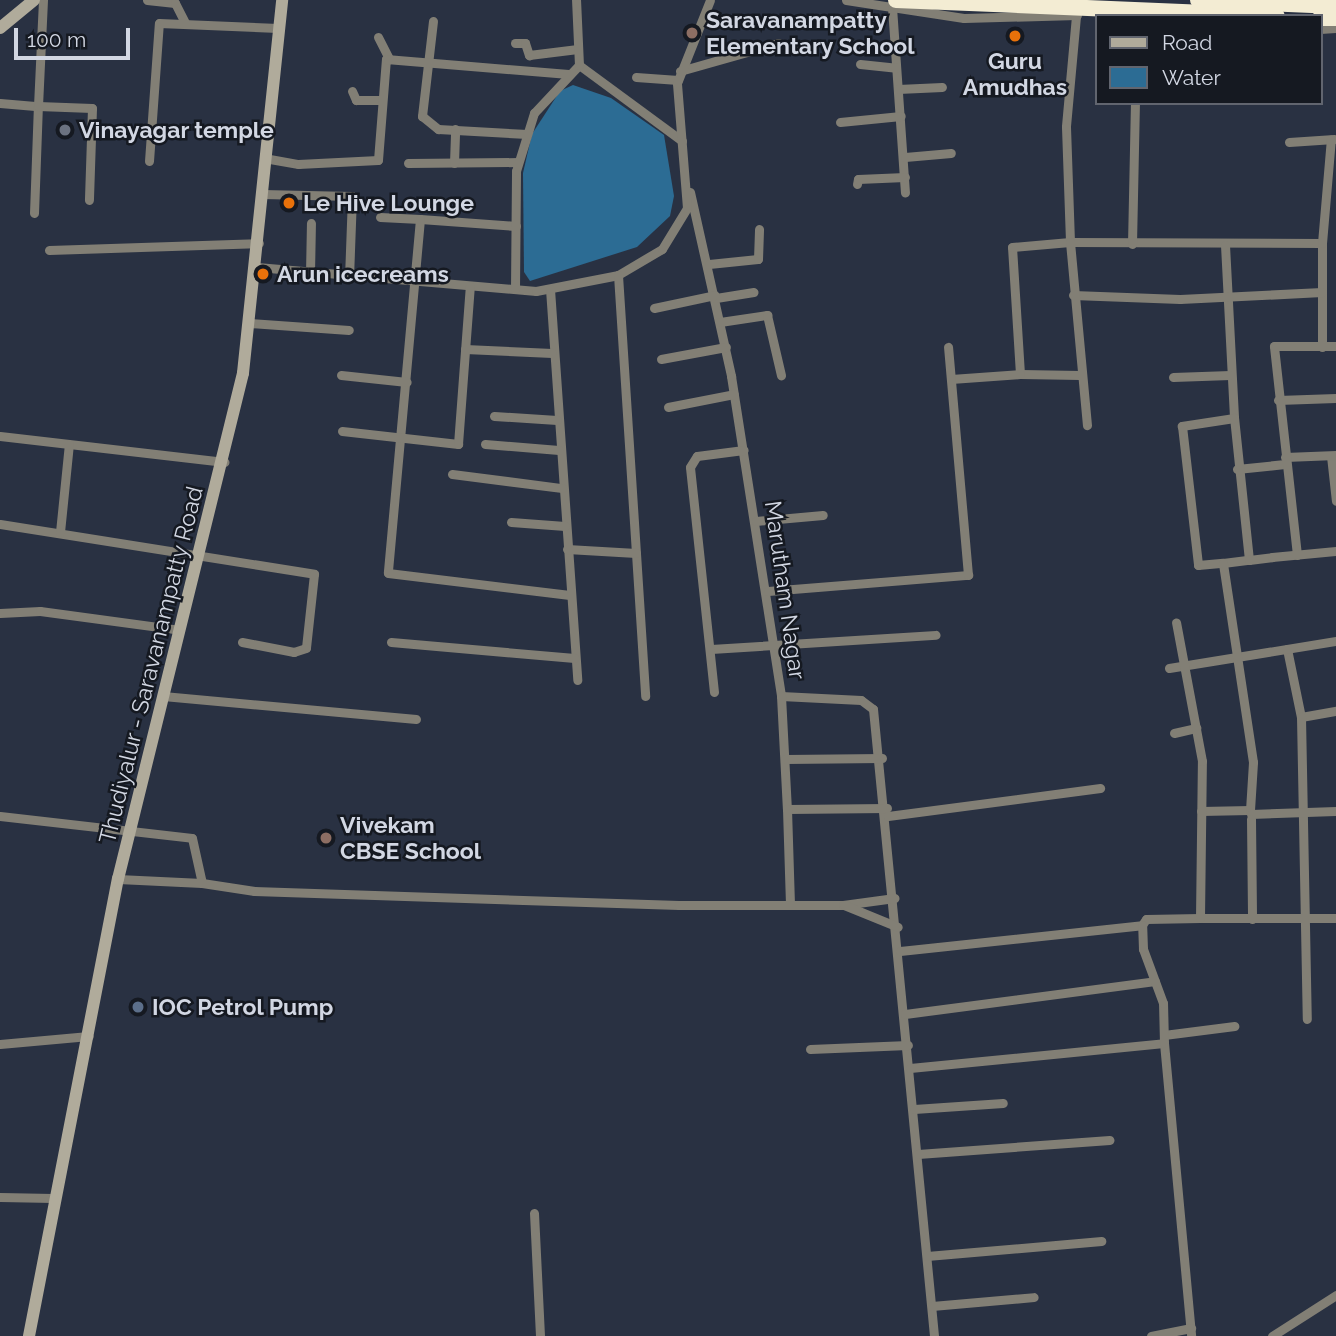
<!DOCTYPE html>
<style>
body{margin:0}
#map{position:relative;width:1336px;height:1336px;overflow:hidden;background:#293142;font-family:Raleway,sans-serif}
div>[style]{position:absolute}
[style*='--x']{left:calc(var(--x)*1px);top:calc(var(--y)*1px);width:calc(var(--w)*1px);rotate:calc(var(--a)*1deg)}
.water>*{inset:0;background:#2c6c94}
.street>*{height:9px;margin:-4.5px;padding:0 4.5px;transform-origin:4.5px;border-radius:4.5px;background:#827f75}
.secondary>*{height:12px;margin:-6px;padding:0 6px;transform-origin:6px;border-radius:6px;background:#b0ab9b}
.highway>*{height:16px;margin:-8px;padding:0 8px;transform-origin:8px;border-radius:8px;background:#f3ecd3}
.dots>*{width:19px;height:19px;translate:-50% -50%;box-sizing:border-box;border:4px solid #151921;border-radius:50%}
span{translate:-50% -50%;white-space:nowrap;text-align:center;line-height:1.15;-webkit-text-stroke:5px #151921;paint-order:stroke}
.poi-label{font-size:23px;color:#d2d7e3;font-weight:700}
.left{translate:0 -50%;text-align:left}
.street-label{font-size:23px;color:#d2d7e3}
.legend{position:absolute;left:1095px;top:14px;width:228px;height:91px;box-sizing:border-box;background:#151921;border:2px solid #61656f;margin:0;padding:9px 12px;list-style:none;font-size:21px;color:#d2d7e3}
.legend li{display:flex;align-items:center;gap:14px;height:35px}
.legend b{width:35px;border:2px solid #61656f}
.scale{position:absolute;left:14px;top:28px;width:116px;height:32px;box-sizing:border-box;border:4px solid #d2d7e3;border-top:0;padding-left:9px;font-size:21px;line-height:24px;white-space:nowrap;color:#d2d7e3;-webkit-text-stroke:5px #151921;paint-order:stroke}
</style>
<div id="map">
<div class="water">
<div style="clip-path:polygon(573px 85px,611px 98px,664px 135px,674px 196px,670px 216px,637px 247px,530px 281px,524px 272px,523px 173px,532px 134px,560px 91px)"></div>
</div>
<div class="street">
<div style="--x:147;--y:0;--w:28;--a:6"></div>
<div style="--x:175;--y:3;--w:22;--a:63"></div>
<div style="--x:846;--y:0;--w:119;--a:8.7"></div>
<div style="--x:964;--y:18;--w:113;--a:-1.5"></div>
<div style="--x:1077;--y:5;--w:122;--a:95.2"></div>
<div style="--x:1066;--y:127;--w:115;--a:88"></div>
<div style="--x:1070;--y:242;--w:252;--a:0.2"></div>
<div style="--x:1322;--y:243;--w:104;--a:90"></div>
<div style="--x:892;--y:7;--w:186;--a:86"></div>
<div style="--x:433;--y:21;--w:96;--a:96.6"></div>
<div style="--x:422;--y:116;--w:21;--a:39"></div>
<div style="--x:438;--y:129;--w:89;--a:3.2"></div>
<div style="--x:1320;--y:29;--w:16;--a:-4"></div>
<div style="--x:378;--y:37;--w:25;--a:63"></div>
<div style="--x:515;--y:43;--w:10;--a:0"></div>
<div style="--x:525;--y:43;--w:13;--a:72"></div>
<div style="--x:529;--y:55;--w:49;--a:-7"></div>
<div style="--x:860;--y:64;--w:36;--a:6"></div>
<div style="--x:579;--y:65;--w:128;--a:36.4"></div>
<div style="--x:680;--y:71;--w:102;--a:-15.9"></div>
<div style="--x:778;--y:43;--w:22;--a:18"></div>
<div style="--x:636;--y:77;--w:42;--a:4.1"></div>
<div style="--x:898;--y:89;--w:44;--a:-2.6"></div>
<div style="--x:352;--y:91;--w:10;--a:66"></div>
<div style="--x:356;--y:100;--w:26;--a:0"></div>
<div style="--x:0;--y:103;--w:38;--a:5"></div>
<div style="--x:38;--y:106;--w:106;--a:-87.3"></div>
<div style="--x:840;--y:122;--w:61;--a:-5.6"></div>
<div style="--x:1289;--y:142;--w:45;--a:-3.8"></div>
<div style="--x:905;--y:157;--w:46;--a:-5"></div>
<div style="--x:264;--y:158;--w:35;--a:10"></div>
<div style="--x:298;--y:164;--w:80;--a:-2.9"></div>
<div style="--x:378;--y:160;--w:101;--a:-85.5"></div>
<div style="--x:386;--y:59;--w:183;--a:4.7"></div>
<div style="--x:149;--y:161;--w:138;--a:-85.9"></div>
<div style="--x:159;--y:23;--w:119;--a:2.4"></div>
<div style="--x:408;--y:163;--w:110;--a:-0.5"></div>
<div style="--x:454;--y:163;--w:34;--a:-88"></div>
<div style="--x:857;--y:184;--w:5;--a:-79"></div>
<div style="--x:858;--y:179;--w:47;--a:-2.4"></div>
<div style="--x:690;--y:192;--w:189;--a:77.4"></div>
<div style="--x:731;--y:376;--w:324;--a:81.1"></div>
<div style="--x:781;--y:696;--w:80;--a:2.9"></div>
<div style="--x:861;--y:700;--w:15;--a:37"></div>
<div style="--x:873;--y:709;--w:630;--a:84.44"></div>
<div style="--x:262;--y:194;--w:90;--a:1.3"></div>
<div style="--x:352;--y:196;--w:80;--a:92.1"></div>
<div style="--x:34;--y:213;--w:107;--a:-87.9"></div>
<div style="--x:38;--y:106;--w:54;--a:2.1"></div>
<div style="--x:92;--y:108;--w:92;--a:91.9"></div>
<div style="--x:380;--y:217;--w:40;--a:2.9"></div>
<div style="--x:516;--y:226;--w:96;--a:-175.8"></div>
<div style="--x:420;--y:219;--w:355;--a:95.2"></div>
<div style="--x:388;--y:573;--w:183;--a:6.9"></div>
<div style="--x:1322;--y:243;--w:104;--a:-85.1"></div>
<div style="--x:1132;--y:244;--w:141;--a:-88.8"></div>
<div style="--x:1225;--y:245;--w:173;--a:87"></div>
<div style="--x:49;--y:250;--w:210;--a:-1.9"></div>
<div style="--x:709;--y:264;--w:49;--a:-5.8"></div>
<div style="--x:758;--y:259;--w:30;--a:-88"></div>
<div style="--x:257;--y:267;--w:280;--a:4.9"></div>
<div style="--x:536;--y:291;--w:84;--a:-11"></div>
<div style="--x:618;--y:275;--w:51;--a:-30.6"></div>
<div style="--x:662;--y:249;--w:48;--a:-58.6"></div>
<div style="--x:687;--y:208;--w:125;--a:-94.6"></div>
<div style="--x:677;--y:83;--w:89;--a:-68.3"></div>
<div style="--x:310;--y:273;--w:50;--a:-88.9"></div>
<div style="--x:618;--y:275;--w:422;--a:86.3"></div>
<div style="--x:515;--y:289;--w:118;--a:-89.5"></div>
<div style="--x:516;--y:171;--w:61;--a:-72.8"></div>
<div style="--x:534;--y:113;--w:66;--a:-46.8"></div>
<div style="--x:579;--y:65;--w:65;--a:-92.6"></div>
<div style="--x:550;--y:289;--w:392;--a:86"></div>
<div style="--x:1073;--y:295;--w:107;--a:2.1"></div>
<div style="--x:1180;--y:299;--w:142;--a:-2.8"></div>
<div style="--x:716;--y:298;--w:38;--a:-9"></div>
<div style="--x:654;--y:308;--w:62;--a:-12"></div>
<div style="--x:720;--y:322;--w:48;--a:-8.5"></div>
<div style="--x:767;--y:315;--w:62;--a:76.9"></div>
<div style="--x:250;--y:323;--w:99;--a:4"></div>
<div style="--x:465;--y:349;--w:87;--a:2.6"></div>
<div style="--x:661;--y:359;--w:66;--a:-10.5"></div>
<div style="--x:341;--y:375;--w:66;--a:6.1"></div>
<div style="--x:1080;--y:375;--w:60;--a:-179"></div>
<div style="--x:1020;--y:374;--w:127;--a:-93.6"></div>
<div style="--x:1012;--y:247;--w:58;--a:-4.9"></div>
<div style="--x:1070;--y:242;--w:184;--a:84.7"></div>
<div style="--x:1173;--y:377;--w:57;--a:-2"></div>
<div style="--x:951;--y:379;--w:69;--a:-4.1"></div>
<div style="--x:1278;--y:400;--w:58;--a:-2"></div>
<div style="--x:668;--y:407;--w:67;--a:-11.1"></div>
<div style="--x:494;--y:416;--w:63;--a:3.6"></div>
<div style="--x:342;--y:431;--w:117;--a:6.4"></div>
<div style="--x:458;--y:444;--w:158;--a:-85.7"></div>
<div style="--x:0;--y:436;--w:226;--a:6.6"></div>
<div style="--x:485;--y:444;--w:74;--a:4.6"></div>
<div style="--x:1331;--y:456;--w:45;--a:83.7"></div>
<div style="--x:1285;--y:457;--w:51;--a:-2.2"></div>
<div style="--x:1237;--y:469;--w:48;--a:-5.9"></div>
<div style="--x:452;--y:474;--w:111;--a:7.3"></div>
<div style="--x:756;--y:521;--w:67;--a:-5.1"></div>
<div style="--x:511;--y:522;--w:54;--a:4.2"></div>
<div style="--x:0;--y:524;--w:318;--a:9"></div>
<div style="--x:314;--y:574;--w:74;--a:96.2"></div>
<div style="--x:306;--y:648;--w:13;--a:162"></div>
<div style="--x:294;--y:652;--w:53;--a:-169.1"></div>
<div style="--x:60;--y:532;--w:88;--a:-84.2"></div>
<div style="--x:567;--y:549;--w:69;--a:3.3"></div>
<div style="--x:1297;--y:555;--w:210;--a:-96.3"></div>
<div style="--x:1274;--y:346;--w:62;--a:0"></div>
<div style="--x:1249;--y:560;--w:143;--a:-96"></div>
<div style="--x:1234;--y:418;--w:53;--a:171.3"></div>
<div style="--x:1182;--y:426;--w:140;--a:83.4"></div>
<div style="--x:1198;--y:565;--w:25;--a:-5"></div>
<div style="--x:1223;--y:563;--w:26;--a:-7"></div>
<div style="--x:1249;--y:560;--w:23;--a:-7"></div>
<div style="--x:1272;--y:557;--w:64;--a:-5.4"></div>
<div style="--x:768;--y:591;--w:201;--a:-4.6"></div>
<div style="--x:968;--y:575;--w:229;--a:-95"></div>
<div style="--x:0;--y:613;--w:40;--a:-2.9"></div>
<div style="--x:40;--y:611;--w:141;--a:7.7"></div>
<div style="--x:391;--y:642;--w:184;--a:5"></div>
<div style="--x:711;--y:649;--w:225;--a:-3.6"></div>
<div style="--x:1287;--y:649;--w:69;--a:78.4"></div>
<div style="--x:1301;--y:717;--w:36;--a:-10"></div>
<div style="--x:1169;--y:668;--w:169;--a:-9.2"></div>
<div style="--x:714;--y:692;--w:226;--a:-96.1"></div>
<div style="--x:690;--y:467;--w:13;--a:-58"></div>
<div style="--x:697;--y:456;--w:47;--a:-7.3"></div>
<div style="--x:163;--y:696;--w:254;--a:5.2"></div>
<div style="--x:781;--y:696;--w:113;--a:87"></div>
<div style="--x:787;--y:809;--w:100;--a:-0.6"></div>
<div style="--x:1301;--y:717;--w:302;--a:88.9"></div>
<div style="--x:1174;--y:733;--w:23;--a:-13"></div>
<div style="--x:785;--y:759;--w:97;--a:-0.6"></div>
<div style="--x:787;--y:809;--w:96;--a:88.2"></div>
<div style="--x:1201;--y:811;--w:49;--a:-1.2"></div>
<div style="--x:1250;--y:810;--w:48;--a:-86.4"></div>
<div style="--x:1253;--y:762;--w:201;--a:-98.6"></div>
<div style="--x:1251;--y:814;--w:85;--a:-2"></div>
<div style="--x:0;--y:816;--w:193;--a:6.5"></div>
<div style="--x:192;--y:838;--w:46;--a:77.5"></div>
<div style="--x:202;--y:883;--w:53;--a:8.7"></div>
<div style="--x:254;--y:891;--w:425;--a:1.9"></div>
<div style="--x:679;--y:905;--w:164;--a:0"></div>
<div style="--x:843;--y:905;--w:52;--a:-7.7"></div>
<div style="--x:888;--y:816;--w:214;--a:-7.5"></div>
<div style="--x:1251;--y:819;--w:100;--a:89.4"></div>
<div style="--x:118;--y:879;--w:84;--a:2.7"></div>
<div style="--x:844;--y:905;--w:58;--a:22.2"></div>
<div style="--x:1200;--y:918;--w:136;--a:0"></div>
<div style="--x:900;--y:951;--w:243;--a:-6.1"></div>
<div style="--x:1142;--y:925;--w:7;--a:-56"></div>
<div style="--x:1146;--y:919;--w:54;--a:-1.1"></div>
<div style="--x:1200;--y:918;--w:157;--a:-89.3"></div>
<div style="--x:1202;--y:761;--w:141;--a:-100.6"></div>
<div style="--x:905;--y:1014;--w:252;--a:-7.5"></div>
<div style="--x:1164;--y:1035;--w:71;--a:-7.3"></div>
<div style="--x:1164;--y:1043;--w:294;--a:84.7"></div>
<div style="--x:0;--y:1044;--w:89;--a:-5.1"></div>
<div style="--x:810;--y:1049;--w:98;--a:-2.3"></div>
<div style="--x:910;--y:1068;--w:255;--a:-5.6"></div>
<div style="--x:1164;--y:1043;--w:40;--a:-91.4"></div>
<div style="--x:1163;--y:1003;--w:58;--a:-110.3"></div>
<div style="--x:1143;--y:949;--w:24;--a:-92"></div>
<div style="--x:914;--y:1109;--w:89;--a:-3.9"></div>
<div style="--x:918;--y:1154;--w:192;--a:-4.2"></div>
<div style="--x:0;--y:1197;--w:53;--a:1.1"></div>
<div style="--x:534;--y:1213;--w:123;--a:87.2"></div>
<div style="--x:927;--y:1256;--w:175;--a:-4.9"></div>
<div style="--x:932;--y:1306;--w:102;--a:-5"></div>
<div style="--x:1151;--y:1336;--w:41;--a:-11.3"></div>
<div style="--x:1272;--y:1336;--w:76;--a:-32.6"></div>
</div>
<div class="secondary">
<div style="--x:0;--y:28;--w:44;--a:-39.5"></div>
<div style="--x:29;--y:1336;--w:466;--a:-79"></div>
<div style="--x:118;--y:879;--w:521;--a:-76.12"></div>
<div style="--x:243;--y:373;--w:375;--a:-84"></div>
</div>
<div class="highway">
<div style="--x:896;--y:0;--w:381;--a:2.4"></div>
<div style="--x:1198;--y:0;--w:138;--a:2.5"></div>
<div style="--x:1320;--y:18;--w:16;--a:0"></div>
</div>
<div class="dots">
<div style="left:692px;top:33px;background:#8d6e63"></div>
<div style="left:1015px;top:36px;background:#e8710a"></div>
<div style="left:65px;top:130px;background:#6b7280"></div>
<div style="left:289px;top:203px;background:#e8710a"></div>
<div style="left:263px;top:274px;background:#e8710a"></div>
<div style="left:326px;top:838px;background:#8d6e63"></div>
<div style="left:138px;top:1007px;background:#5c6f8a"></div>
</div>
<div class="poi-label">
<span class="left" style="left:706px;top:33px">Saravanampatty<br>Elementary School</span>
<span style="left:1015px;top:74px">Guru<br>Amudhas</span>
<span class="left" style="left:79px;top:130px">Vinayagar temple</span>
<span class="left" style="left:303px;top:203px">Le Hive Lounge</span>
<span class="left" style="left:277px;top:274px">Arun icecreams</span>
<span class="left" style="left:340px;top:838px">Vivekam<br>CBSE School</span>
<span class="left" style="left:152px;top:1007px">IOC Petrol Pump</span>
</div>
<div class="street-label">
<span style="left:785px;top:590px;rotate:82deg">Marutham Nagar</span>
<span style="left:151px;top:665px;rotate:-76deg">Thudiyalur - Saravanampatty Road</span>
</div>
<ul class="legend">
<li><b style="height:9px;background:#b0ab9b"></b>Road</li>
<li><b style="height:19px;background:#2c6c94"></b>Water</li>
</ul>
<div class="scale">100 m</div>
</div>
